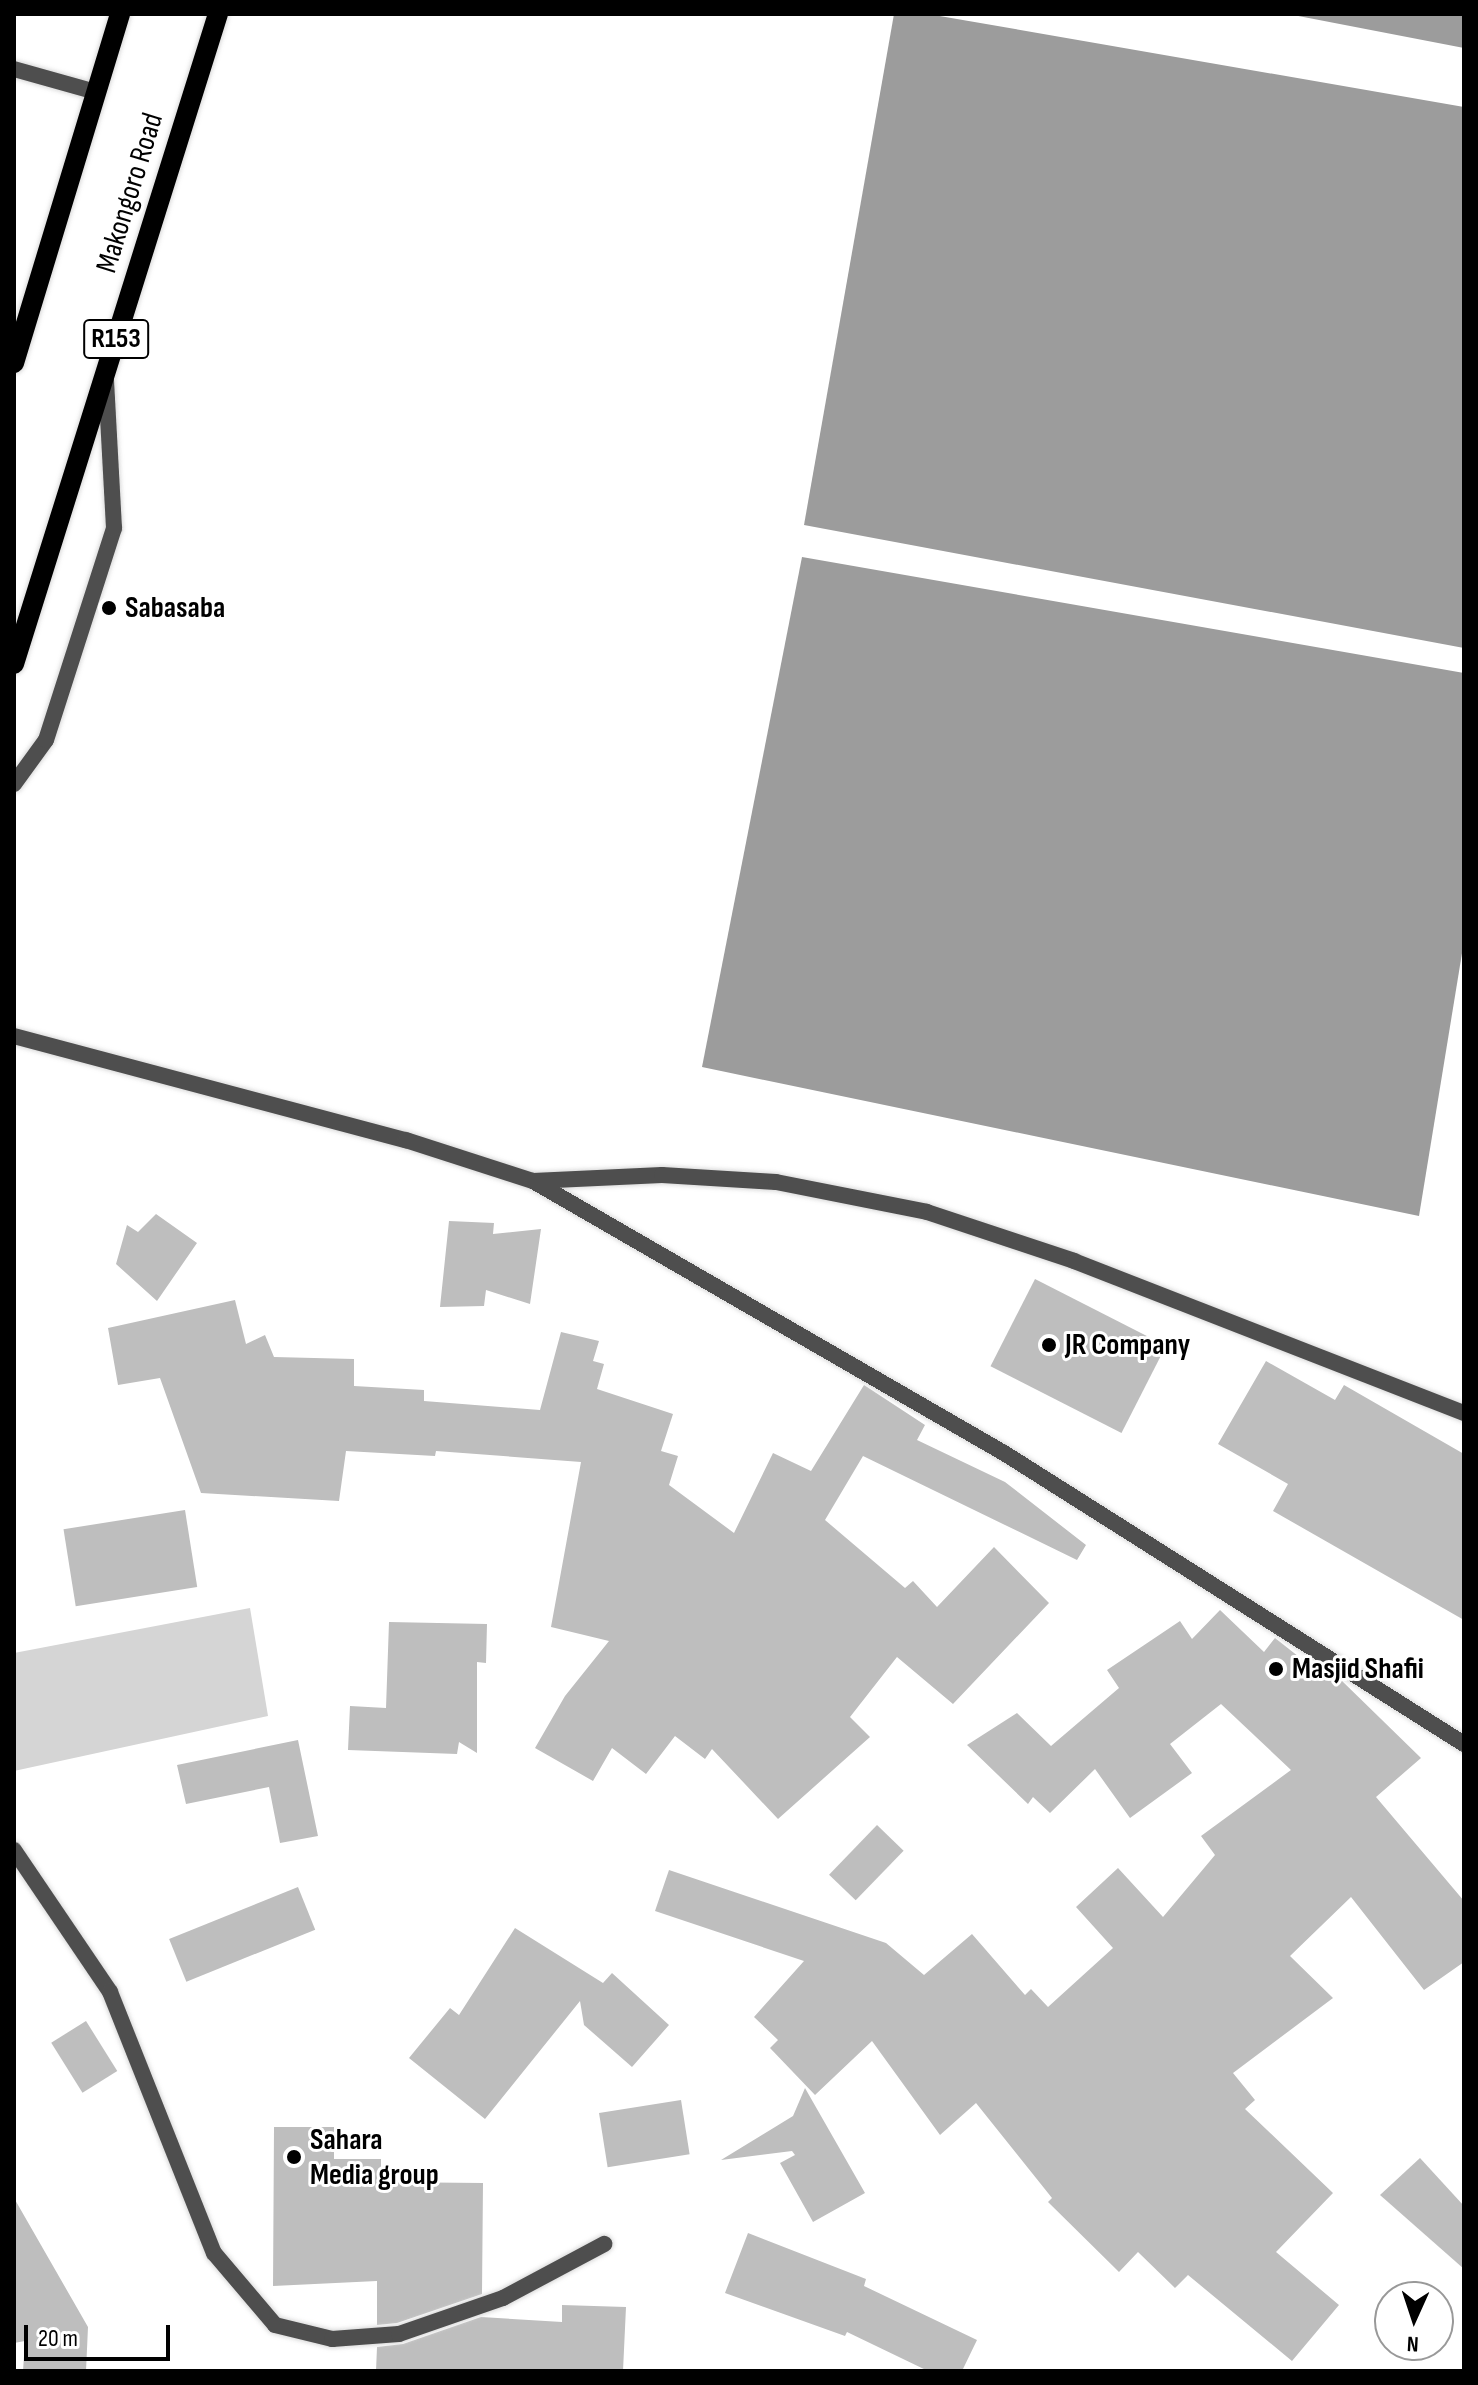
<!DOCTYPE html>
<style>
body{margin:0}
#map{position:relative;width:1478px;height:2385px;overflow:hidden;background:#fff;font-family:"Sofia Sans Condensed",sans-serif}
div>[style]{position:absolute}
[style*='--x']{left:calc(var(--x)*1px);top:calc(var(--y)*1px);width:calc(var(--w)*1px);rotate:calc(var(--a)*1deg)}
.green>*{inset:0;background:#d5d5d5}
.water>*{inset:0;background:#9c9c9c}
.building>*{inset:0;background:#bebebe;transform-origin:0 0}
.roads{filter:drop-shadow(0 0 2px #dbdbdb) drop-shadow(0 0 2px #dbdbdb)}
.lane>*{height:16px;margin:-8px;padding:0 8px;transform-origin:8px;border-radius:8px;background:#4e4e4e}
.street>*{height:16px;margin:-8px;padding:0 8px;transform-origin:8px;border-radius:8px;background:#4e4e4e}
.primary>*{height:20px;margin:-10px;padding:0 10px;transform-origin:10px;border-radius:10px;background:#000}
.dots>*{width:22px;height:22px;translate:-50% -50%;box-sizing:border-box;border:4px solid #fff;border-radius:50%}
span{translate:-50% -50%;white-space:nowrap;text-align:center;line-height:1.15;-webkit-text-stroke:6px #fff;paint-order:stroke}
.shield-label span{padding:2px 6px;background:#fff;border:2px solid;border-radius:6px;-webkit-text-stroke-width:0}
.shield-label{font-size:28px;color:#000;font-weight:700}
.street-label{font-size:30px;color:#000}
.poi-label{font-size:30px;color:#000;font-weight:700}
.left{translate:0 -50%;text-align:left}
.frame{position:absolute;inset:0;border:16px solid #000;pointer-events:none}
.north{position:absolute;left:1374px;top:2281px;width:80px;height:80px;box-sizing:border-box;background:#fff;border:2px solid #999;border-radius:50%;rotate:183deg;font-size:22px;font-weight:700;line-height:32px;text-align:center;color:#000}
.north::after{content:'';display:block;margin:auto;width:28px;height:36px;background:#000;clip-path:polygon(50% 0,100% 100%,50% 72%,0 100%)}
.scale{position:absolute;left:24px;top:2325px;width:146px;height:36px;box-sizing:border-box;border:4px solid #000;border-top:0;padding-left:10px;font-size:24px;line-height:28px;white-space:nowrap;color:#000;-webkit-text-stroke:6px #fff;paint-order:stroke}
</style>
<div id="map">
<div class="green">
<div style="clip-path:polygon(250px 1608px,268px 1716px,14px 1771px,14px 1653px)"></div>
</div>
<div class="water">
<div style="clip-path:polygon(894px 14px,928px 14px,1464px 107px,1464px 648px,804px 525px)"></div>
<div style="clip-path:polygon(1288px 14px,1464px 14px,1464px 48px)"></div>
<div style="clip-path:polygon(802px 557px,1464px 673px,1464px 941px,1419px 1216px,702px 1067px)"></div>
</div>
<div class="building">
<div style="clip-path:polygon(156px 1214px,197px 1243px,157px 1301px,116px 1264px,127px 1225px,138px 1232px)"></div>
<div style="clip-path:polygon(449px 1221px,494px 1223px,493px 1234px,541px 1229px,530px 1304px,486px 1290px,484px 1306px,440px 1307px)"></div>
<div style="left:1035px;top:1279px;width:147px;height:98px;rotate:27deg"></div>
<div style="clip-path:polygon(235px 1300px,246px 1344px,265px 1335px,274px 1357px,354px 1359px,354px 1386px,424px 1390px,424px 1401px,540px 1410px,561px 1332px,599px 1341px,593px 1361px,604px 1364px,597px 1389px,673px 1414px,661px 1451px,678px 1456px,669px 1485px,734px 1533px,773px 1453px,811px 1471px,864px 1385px,925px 1425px,917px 1440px,1005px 1482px,1086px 1545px,1077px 1560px,863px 1456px,825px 1520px,905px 1588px,913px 1581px,937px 1607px,994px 1547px,1049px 1603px,953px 1704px,897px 1657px,850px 1717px,870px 1737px,778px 1819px,712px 1749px,705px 1759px,675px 1736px,646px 1774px,612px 1748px,593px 1781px,535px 1748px,565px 1696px,609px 1641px,551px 1627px,581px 1462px,436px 1451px,435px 1456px,346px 1451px,339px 1501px,201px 1493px,160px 1378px,118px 1385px,108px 1328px)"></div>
<div style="clip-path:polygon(1266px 1361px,1335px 1400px,1344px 1385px,1464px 1454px,1464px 1620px,1273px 1511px,1288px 1484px,1218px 1444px)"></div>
<div style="left:185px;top:1510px;width:78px;height:123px;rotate:81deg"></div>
<div style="clip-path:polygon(1220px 1610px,1264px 1652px,1275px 1638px,1322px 1675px,1326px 1670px,1340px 1679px,1421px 1758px,1376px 1797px,1464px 1901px,1464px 1962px,1424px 1990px,1351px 1897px,1290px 1956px,1333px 1998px,1233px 2073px,1255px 2100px,1245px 2109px,1333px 2193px,1276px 2252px,1339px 2305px,1292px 2361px,1188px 2275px,1175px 2288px,1138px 2252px,1119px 2272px,1048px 2202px,1052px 2198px,976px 2103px,940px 2135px,872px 2041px,815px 2095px,770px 2048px,778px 2040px,754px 2017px,804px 1961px,655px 1911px,669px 1870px,886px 1943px,924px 1975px,972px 1934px,1025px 1995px,1031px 1989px,1048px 2007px,1113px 1948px,1076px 1907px,1118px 1868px,1163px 1917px,1215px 1855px,1201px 1836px,1291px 1770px,1221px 1704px,1170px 1744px,1192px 1773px,1130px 1818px,1095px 1769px,1050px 1813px,1033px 1797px,1028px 1804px,967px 1745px,1017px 1713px,1051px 1746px,1119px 1688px,1107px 1670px,1180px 1621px,1192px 1639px)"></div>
<div style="clip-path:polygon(389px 1622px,487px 1624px,486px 1663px,477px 1662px,477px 1753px,459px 1742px,457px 1754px,348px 1750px,350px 1706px,386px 1708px)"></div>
<div style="clip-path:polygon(298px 1740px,318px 1836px,280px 1843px,269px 1787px,186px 1804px,177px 1765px)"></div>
<div style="left:877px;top:1825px;width:37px;height:69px;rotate:44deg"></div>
<div style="left:298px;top:1887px;width:46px;height:139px;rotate:68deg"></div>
<div style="clip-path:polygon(515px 1928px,603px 1983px,612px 1973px,669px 2025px,632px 2067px,584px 2025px,580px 2001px,485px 2119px,409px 2058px,450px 2008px,459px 2015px)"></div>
<div style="left:86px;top:2021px;width:59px;height:41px;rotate:58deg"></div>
<div style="clip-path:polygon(805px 2088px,865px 2193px,813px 2222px,780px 2163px,795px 2155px,792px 2151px,721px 2160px,793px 2116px)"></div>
<div style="left:681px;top:2100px;width:55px;height:83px;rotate:81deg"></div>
<div style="clip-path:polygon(274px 2127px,334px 2127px,334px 2159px,381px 2159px,381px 2182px,483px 2183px,482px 2294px,397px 2323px,377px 2325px,377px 2281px,273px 2286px)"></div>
<div style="clip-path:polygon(1420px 2158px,1464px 2206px,1464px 2269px,1380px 2195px)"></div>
<div style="clip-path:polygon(14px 2198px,88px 2327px,86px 2371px,23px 2371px,25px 2341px,14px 2343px)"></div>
<div style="clip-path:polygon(748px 2233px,866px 2279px,864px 2286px,977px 2340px,962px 2371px,928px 2371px,847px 2332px,845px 2336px,725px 2293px)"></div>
<div style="clip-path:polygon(562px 2305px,626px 2307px,623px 2371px,376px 2371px,377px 2347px,403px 2344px,481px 2317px,562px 2322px)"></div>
</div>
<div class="roads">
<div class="lane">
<div style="--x:14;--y:69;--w:85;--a:15.7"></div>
<div style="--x:14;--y:784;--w:54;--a:-54"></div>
<div style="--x:46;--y:740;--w:223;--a:-72.2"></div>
<div style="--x:114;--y:528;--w:148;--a:-93.1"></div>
<div style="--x:533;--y:1181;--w:129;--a:-2.7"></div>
<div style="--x:662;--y:1175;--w:114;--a:3.5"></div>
<div style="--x:776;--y:1182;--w:154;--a:11.2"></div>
<div style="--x:927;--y:1212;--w:155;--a:18.4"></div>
<div style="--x:1074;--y:1261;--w:419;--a:21.3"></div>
</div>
<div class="street">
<div style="--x:14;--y:1036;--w:406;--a:14.9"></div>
<div style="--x:406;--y:1140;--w:133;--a:17.9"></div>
<div style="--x:533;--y:1181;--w:544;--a:30.01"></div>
<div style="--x:1004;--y:1453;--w:544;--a:32.32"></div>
<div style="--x:14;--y:1850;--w:171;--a:55.9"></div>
<div style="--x:110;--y:1992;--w:281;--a:68.3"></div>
<div style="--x:214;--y:2253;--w:94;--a:49.7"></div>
<div style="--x:275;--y:2325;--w:59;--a:13.8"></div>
<div style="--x:332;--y:2339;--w:67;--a:-4.3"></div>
<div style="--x:399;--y:2334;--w:110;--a:-19.1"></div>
<div style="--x:503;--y:2298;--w:115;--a:-28.1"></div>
</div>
<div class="primary">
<div style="--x:14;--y:363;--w:365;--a:-73.1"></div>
<div style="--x:14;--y:664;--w:681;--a:-72.58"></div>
</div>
</div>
<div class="dots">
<div style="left:109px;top:608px;background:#000"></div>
<div style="left:1049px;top:1345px;background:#000"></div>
<div style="left:1276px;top:1669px;background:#000"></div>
<div style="left:294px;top:2157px;background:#000"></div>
</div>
<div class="shield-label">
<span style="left:116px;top:339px">R153</span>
</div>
<div class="street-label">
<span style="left:130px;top:193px;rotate:-73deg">Makongoro Road</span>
</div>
<div class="poi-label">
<span class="left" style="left:125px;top:608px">Sabasaba</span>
<span class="left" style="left:1065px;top:1345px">JR Company</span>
<span class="left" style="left:1292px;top:1669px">Masjid Shafii</span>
<span class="left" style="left:310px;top:2157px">Sahara<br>Media group</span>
</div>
<div class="frame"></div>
<div class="north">N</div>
<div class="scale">20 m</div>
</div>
